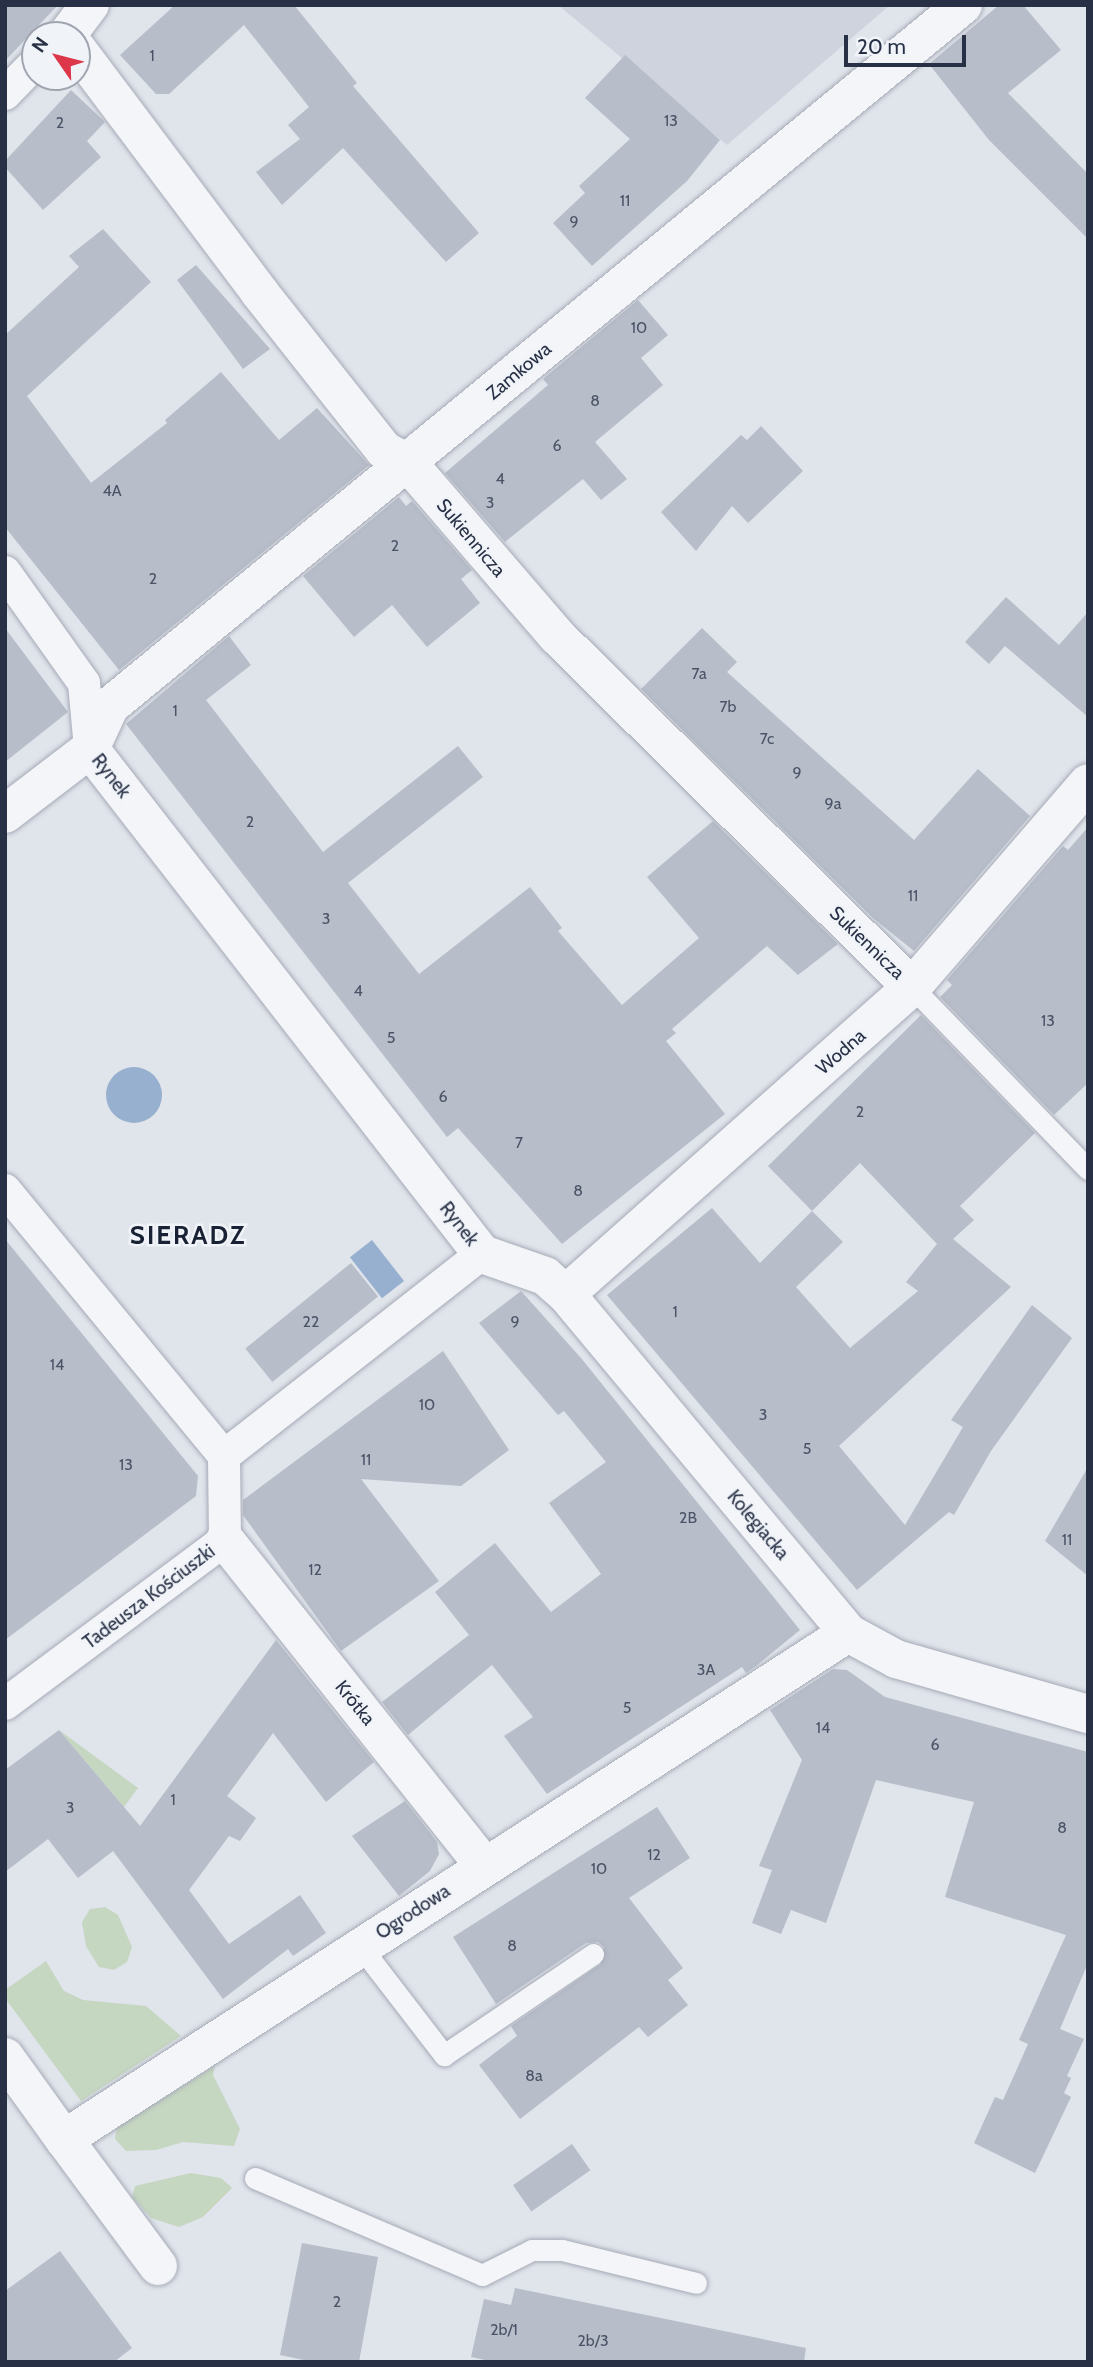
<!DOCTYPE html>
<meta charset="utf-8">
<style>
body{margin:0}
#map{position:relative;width:1093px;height:2367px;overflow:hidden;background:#e0e4eb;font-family:Cabin,sans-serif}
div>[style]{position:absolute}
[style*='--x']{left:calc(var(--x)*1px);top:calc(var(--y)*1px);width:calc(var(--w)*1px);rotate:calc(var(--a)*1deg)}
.built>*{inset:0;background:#ced3dd}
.green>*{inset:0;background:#c5d6c1}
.water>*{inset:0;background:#98b0cf;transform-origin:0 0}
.round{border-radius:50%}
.building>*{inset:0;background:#b7bdc9;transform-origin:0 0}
.roads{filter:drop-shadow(0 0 2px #a5aab6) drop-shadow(0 0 2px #a5aab6)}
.service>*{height:21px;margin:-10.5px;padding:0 10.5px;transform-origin:10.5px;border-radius:10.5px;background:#f4f5f9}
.pedestrian>*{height:32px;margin:-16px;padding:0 16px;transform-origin:16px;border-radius:16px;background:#f4f5f9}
.minor>*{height:38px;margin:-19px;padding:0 19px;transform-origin:19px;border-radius:19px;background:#f4f5f9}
span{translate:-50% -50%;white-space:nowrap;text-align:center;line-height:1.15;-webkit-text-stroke:5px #f0f3f8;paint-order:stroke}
.number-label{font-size:16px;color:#4b5366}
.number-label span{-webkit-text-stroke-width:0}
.street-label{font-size:19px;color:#273045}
.district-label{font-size:26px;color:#192235;font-weight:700;letter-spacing:2px}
.frame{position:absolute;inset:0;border:7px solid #273045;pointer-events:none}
.north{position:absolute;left:21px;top:21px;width:70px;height:70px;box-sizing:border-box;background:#f0f3f8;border:2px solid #a0a5b0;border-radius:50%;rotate:305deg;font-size:19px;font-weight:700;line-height:28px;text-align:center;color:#273045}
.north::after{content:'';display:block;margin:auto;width:24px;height:32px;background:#dd384a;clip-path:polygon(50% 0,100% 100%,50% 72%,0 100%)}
.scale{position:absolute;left:844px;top:35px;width:122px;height:32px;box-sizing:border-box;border:4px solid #273045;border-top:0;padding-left:9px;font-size:21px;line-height:24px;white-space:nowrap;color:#273045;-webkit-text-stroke:5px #f0f3f8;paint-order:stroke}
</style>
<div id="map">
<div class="built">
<div style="clip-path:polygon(558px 5px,890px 5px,727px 145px)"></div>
</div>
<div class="green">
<div style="clip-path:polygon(59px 1730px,138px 1788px,124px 1807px)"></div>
<div style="clip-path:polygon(105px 1907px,118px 1915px,132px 1947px,127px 1962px,114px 1970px,99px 1967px,86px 1946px,82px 1922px,90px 1909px)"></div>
<div style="clip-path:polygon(46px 1961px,64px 1991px,83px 2000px,146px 2006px,181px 2036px,81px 2101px,5px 1998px,5px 1990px)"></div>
<div style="clip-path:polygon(215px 2066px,213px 2075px,240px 2129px,234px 2146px,183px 2142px,156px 2150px,126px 2151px,115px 2139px,117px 2127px)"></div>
<div style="clip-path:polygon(191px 2173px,221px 2178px,232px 2188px,203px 2217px,179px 2227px,151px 2218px,132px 2197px,135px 2186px)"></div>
</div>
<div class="water">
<div class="round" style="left:106px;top:1067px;width:56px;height:56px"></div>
<div style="left:372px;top:1240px;width:52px;height:28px;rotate:52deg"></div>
</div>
<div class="building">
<div style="clip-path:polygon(5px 5px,58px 5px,5px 61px)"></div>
<div style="clip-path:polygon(175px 5px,294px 5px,357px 83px,353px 86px,479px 233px,446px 262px,343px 148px,282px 205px,256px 172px,300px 139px,288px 125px,309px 107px,244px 25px,169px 94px,156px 94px,120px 55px)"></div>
<div style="clip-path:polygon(999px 5px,1023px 5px,1061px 50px,1008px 93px,1088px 174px,1088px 239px,989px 140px,929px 64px)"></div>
<div style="clip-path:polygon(625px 55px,720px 140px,687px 181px,592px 266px,553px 223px,585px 193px,579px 186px,630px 139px,585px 98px)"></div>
<div style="clip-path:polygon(71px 90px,105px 122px,87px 141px,101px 157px,43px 210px,5px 167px,5px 161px)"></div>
<div style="clip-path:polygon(103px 229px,151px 282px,27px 396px,91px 483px,167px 423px,165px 420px,221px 372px,279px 440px,317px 408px,369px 465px,119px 670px,5px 527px,5px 335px,79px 267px,69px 256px)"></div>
<div style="clip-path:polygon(196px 265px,270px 349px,243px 369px,177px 280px)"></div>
<div style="clip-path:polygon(638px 300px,668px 335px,641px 358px,663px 385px,595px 442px,627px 479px,601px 500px,583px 479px,505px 542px,445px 473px,548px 385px,543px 379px)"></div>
<div style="clip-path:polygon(761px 426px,803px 471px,748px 523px,732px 506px,696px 551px,661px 512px,741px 435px,747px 440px)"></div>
<div style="clip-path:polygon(399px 497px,406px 506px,412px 501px,472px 570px,461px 579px,480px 603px,427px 647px,392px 605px,354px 637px,303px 576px)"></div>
<div style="clip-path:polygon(1006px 597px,1059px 645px,1088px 612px,1088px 717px,1005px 646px,989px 664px,965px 642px)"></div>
<div style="clip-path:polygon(5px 628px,68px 712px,5px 762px)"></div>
<div style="clip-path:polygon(702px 628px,737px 662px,727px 672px,914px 840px,978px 769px,1030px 816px,914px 951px,873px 918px,641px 689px)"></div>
<div style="clip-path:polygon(229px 636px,251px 665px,206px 700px,323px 852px,458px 746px,483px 777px,348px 883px,419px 974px,530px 887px,562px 928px,558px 931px,622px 1005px,699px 938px,647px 877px,713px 821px,838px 944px,798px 975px,767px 946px,672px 1029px,676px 1033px,666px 1041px,725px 1114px,562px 1244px,458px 1128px,447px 1137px,126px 724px)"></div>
<div style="clip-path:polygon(1088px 827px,1088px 1083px,1054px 1115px,940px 997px,952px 985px,947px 980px,1063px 846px,1068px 850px)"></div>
<div style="clip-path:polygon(evenodd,921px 1015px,1035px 1133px,960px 1206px,974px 1220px,953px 1239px,1011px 1287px,839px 1446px,905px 1525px,963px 1427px,951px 1420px,1032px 1305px,1072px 1338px,991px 1451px,954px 1515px,949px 1512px,857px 1590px,607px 1295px,712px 1208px,760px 1263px,812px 1211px,768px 1166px,921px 1015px,860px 1163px,937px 1244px,906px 1282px,918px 1291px,850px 1348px,796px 1287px,843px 1242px,812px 1211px,860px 1163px)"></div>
<div style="clip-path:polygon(5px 1239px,198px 1476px,196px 1496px,5px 1640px)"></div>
<div style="left:351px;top:1263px;width:43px;height:136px;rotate:51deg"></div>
<div style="clip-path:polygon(521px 1291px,581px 1358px,800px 1630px,756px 1666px,746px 1673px,742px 1667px,547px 1794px,504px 1736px,533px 1717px,492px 1665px,408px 1735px,382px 1702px,469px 1635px,435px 1592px,495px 1543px,551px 1612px,601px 1574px,549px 1503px,606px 1462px,564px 1411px,558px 1415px,479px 1323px)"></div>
<div style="clip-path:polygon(443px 1351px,509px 1450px,461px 1486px,361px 1479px,439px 1581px,341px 1651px,243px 1515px,243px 1500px)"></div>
<div style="clip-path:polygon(1088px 1467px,1088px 1576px,1045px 1541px)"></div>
<div style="clip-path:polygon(276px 1640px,374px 1762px,326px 1802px,273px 1733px,227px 1796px,256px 1818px,240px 1841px,229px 1836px,189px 1890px,229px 1944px,300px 1895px,326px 1933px,293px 1956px,288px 1949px,223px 1999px,113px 1851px,78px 1878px,48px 1839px,5px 1872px,5px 1770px,59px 1730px,140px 1826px)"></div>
<div style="clip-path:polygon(833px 1669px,847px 1670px,885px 1697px,1088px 1752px,1088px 1963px,1060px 2029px,1084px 2039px,1067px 2076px,1071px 2078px,1064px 2093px,1071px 2097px,1035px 2173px,974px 2143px,995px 2097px,1003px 2100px,1028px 2044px,1019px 2040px,1066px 1935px,945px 1897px,974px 1802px,876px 1780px,826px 1923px,791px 1910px,781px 1934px,752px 1923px,772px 1870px,759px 1866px,802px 1760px,770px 1710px)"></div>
<div style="clip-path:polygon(405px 1801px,437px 1842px,439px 1854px,430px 1871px,399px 1896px,352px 1836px)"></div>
<div style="clip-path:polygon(657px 1807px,690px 1858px,629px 1898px,683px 1968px,668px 1980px,688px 2005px,648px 2037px,639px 2027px,520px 2119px,479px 2065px,517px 2036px,511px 2026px,601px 1964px,604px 1947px,598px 1942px,586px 1943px,496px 2004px,453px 1937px)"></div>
<div style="left:572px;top:2144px;width:32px;height:72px;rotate:55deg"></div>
<div style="clip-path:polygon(302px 2243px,378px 2257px,359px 2362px,313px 2362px,280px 2355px)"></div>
<div style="clip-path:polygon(60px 2251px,132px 2348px,114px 2362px,5px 2362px,5px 2291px)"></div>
<div style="clip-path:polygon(515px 2288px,806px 2348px,804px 2362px,494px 2362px,471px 2357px,484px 2299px,511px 2305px)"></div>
</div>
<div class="roads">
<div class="service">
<div style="--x:912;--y:987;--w:253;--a:46"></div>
<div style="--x:360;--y:1946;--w:138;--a:52.4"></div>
<div style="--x:444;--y:2055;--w:180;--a:-34.1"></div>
<div style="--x:255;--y:2178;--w:247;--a:23.1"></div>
<div style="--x:482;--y:2275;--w:56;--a:-26.6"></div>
<div style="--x:532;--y:2250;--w:30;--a:0"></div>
<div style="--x:562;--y:2250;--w:138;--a:13.8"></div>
</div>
<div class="pedestrian">
<div style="--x:5;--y:94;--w:43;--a:-45.9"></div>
<div style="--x:5;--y:572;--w:136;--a:54.6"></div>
<div style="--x:84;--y:683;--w:66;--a:84.8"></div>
<div style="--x:5;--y:1190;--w:345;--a:50.5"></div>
<div style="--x:224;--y:1456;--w:328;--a:-38.1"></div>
<div style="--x:5;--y:1704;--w:274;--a:-36.7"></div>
<div style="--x:225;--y:1540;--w:84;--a:-90.7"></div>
</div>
<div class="minor">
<div style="--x:67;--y:35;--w:38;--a:-53"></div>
<div style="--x:77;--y:49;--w:305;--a:53.1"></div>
<div style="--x:260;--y:293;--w:200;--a:51.7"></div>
<div style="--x:384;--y:450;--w:29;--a:29"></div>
<div style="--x:409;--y:464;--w:228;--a:49.3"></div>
<div style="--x:558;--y:637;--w:498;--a:44.7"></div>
<div style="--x:90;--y:749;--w:639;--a:52.18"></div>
<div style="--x:482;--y:1254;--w:67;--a:19.2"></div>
<div style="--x:545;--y:1276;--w:28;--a:41"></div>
<div style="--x:566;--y:1294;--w:441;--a:50.2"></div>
<div style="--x:848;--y:1633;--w:55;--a:28.4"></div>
<div style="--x:896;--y:1659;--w:200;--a:16"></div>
<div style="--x:5;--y:814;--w:107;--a:-37.4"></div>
<div style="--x:90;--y:749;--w:47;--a:-65.1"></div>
<div style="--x:110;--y:706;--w:1104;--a:-39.41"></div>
<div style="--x:566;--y:1294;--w:463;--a:-41.6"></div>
<div style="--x:912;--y:987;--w:269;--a:-49.2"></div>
<div style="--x:225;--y:1540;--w:416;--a:51.5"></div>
<div style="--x:5;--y:2057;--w:101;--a:54.3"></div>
<div style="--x:64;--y:2139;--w:933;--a:-32.84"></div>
<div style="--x:64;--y:2139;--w:158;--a:53.5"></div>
</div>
</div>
<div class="number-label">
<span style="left:152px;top:56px">1</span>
<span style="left:671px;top:121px">13</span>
<span style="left:60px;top:123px">2</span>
<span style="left:625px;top:201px">11</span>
<span style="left:574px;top:222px">9</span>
<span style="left:639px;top:328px">10</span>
<span style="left:595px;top:401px">8</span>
<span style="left:557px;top:446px">6</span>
<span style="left:500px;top:479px">4</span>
<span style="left:112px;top:491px">4A</span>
<span style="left:490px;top:503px">3</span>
<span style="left:395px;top:546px">2</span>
<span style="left:153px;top:579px">2</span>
<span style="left:699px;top:674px">7a</span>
<span style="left:728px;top:707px">7b</span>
<span style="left:175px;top:711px">1</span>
<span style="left:767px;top:739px">7c</span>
<span style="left:797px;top:773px">9</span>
<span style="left:833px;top:804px">9a</span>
<span style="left:250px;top:822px">2</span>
<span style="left:913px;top:896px">11</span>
<span style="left:326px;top:919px">3</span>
<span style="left:358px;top:991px">4</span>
<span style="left:1048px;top:1021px">13</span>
<span style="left:391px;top:1038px">5</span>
<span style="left:443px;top:1097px">6</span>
<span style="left:860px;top:1112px">2</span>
<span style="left:519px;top:1143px">7</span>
<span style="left:578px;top:1191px">8</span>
<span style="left:675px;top:1312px">1</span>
<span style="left:311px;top:1322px">22</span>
<span style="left:515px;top:1322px">9</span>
<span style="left:57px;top:1365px">14</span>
<span style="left:427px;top:1405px">10</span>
<span style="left:763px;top:1415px">3</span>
<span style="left:807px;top:1449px">5</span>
<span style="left:366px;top:1460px">11</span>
<span style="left:126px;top:1465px">13</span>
<span style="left:688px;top:1518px">2B</span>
<span style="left:1067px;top:1540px">11</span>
<span style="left:315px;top:1570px">12</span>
<span style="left:706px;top:1670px">3A</span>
<span style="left:627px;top:1708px">5</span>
<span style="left:823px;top:1728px">14</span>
<span style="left:935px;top:1745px">6</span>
<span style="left:173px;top:1800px">1</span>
<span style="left:70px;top:1808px">3</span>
<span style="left:1062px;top:1828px">8</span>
<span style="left:654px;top:1855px">12</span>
<span style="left:599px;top:1869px">10</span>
<span style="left:512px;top:1946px">8</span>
<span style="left:534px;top:2076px">8a</span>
<span style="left:337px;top:2302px">2</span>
<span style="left:504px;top:2330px">2b/1</span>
<span style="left:593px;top:2341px">2b/3</span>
</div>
<div class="street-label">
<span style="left:519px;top:371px;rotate:-40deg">Zamkowa</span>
<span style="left:471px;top:538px;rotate:50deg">Sukiennicza</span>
<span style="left:111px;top:776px;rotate:52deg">Rynek</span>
<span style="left:867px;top:943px;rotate:44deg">Sukiennicza</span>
<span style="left:841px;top:1052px;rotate:-41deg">Wodna</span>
<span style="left:459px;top:1224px;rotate:52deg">Rynek</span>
<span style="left:758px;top:1525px;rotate:50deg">Kolegiacka</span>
<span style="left:149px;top:1597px;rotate:-37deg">Tadeusza Kościuszki</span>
<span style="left:355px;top:1703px;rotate:51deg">Krótka</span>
<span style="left:413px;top:1912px;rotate:-33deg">Ogrodowa</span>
</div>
<div class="district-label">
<span style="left:188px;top:1236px">SIERADZ</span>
</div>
<div class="frame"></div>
<div class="north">N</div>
<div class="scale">20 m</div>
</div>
